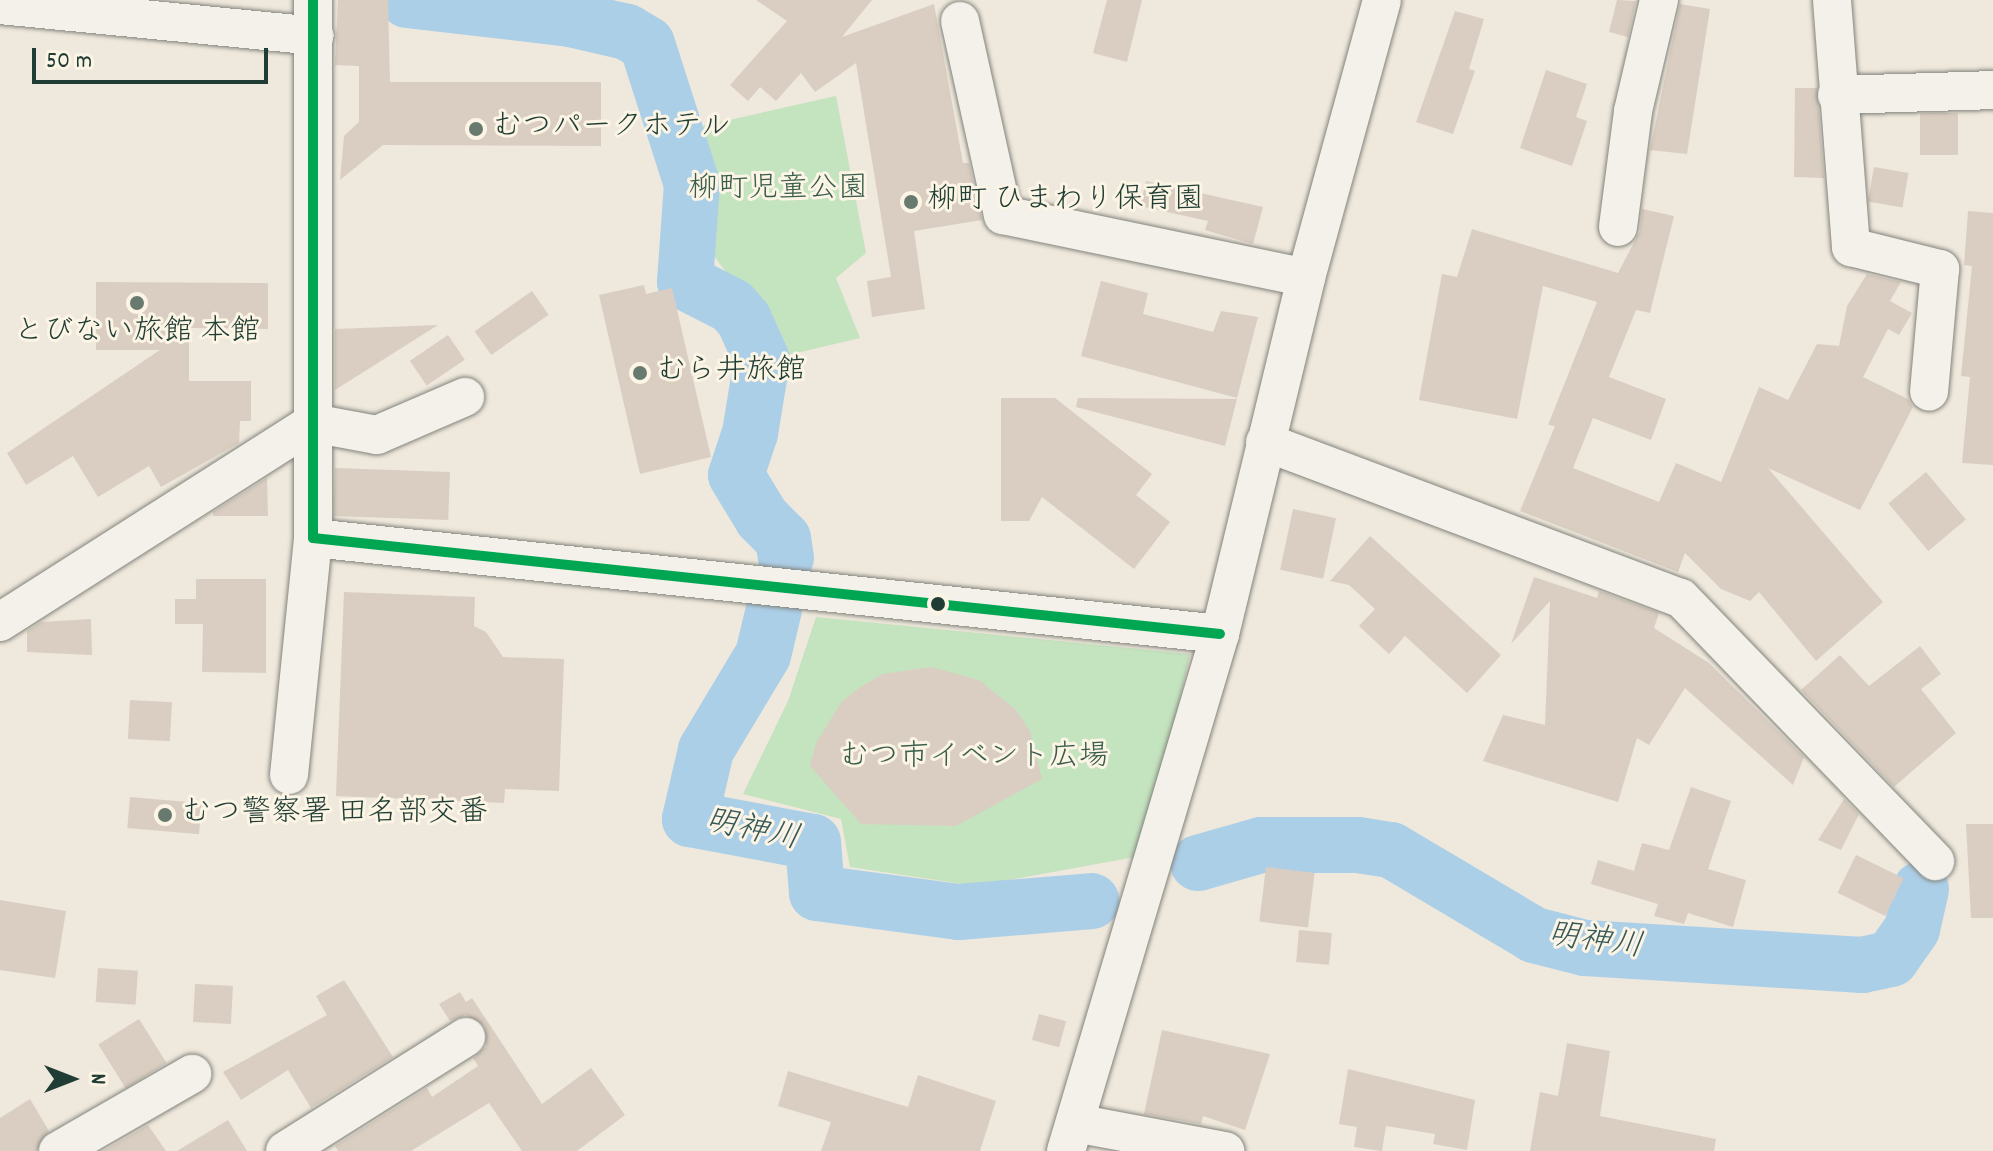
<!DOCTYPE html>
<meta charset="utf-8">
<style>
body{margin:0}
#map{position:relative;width:1993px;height:1151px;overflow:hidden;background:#efe8dc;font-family:Dekko,"Klee One",sans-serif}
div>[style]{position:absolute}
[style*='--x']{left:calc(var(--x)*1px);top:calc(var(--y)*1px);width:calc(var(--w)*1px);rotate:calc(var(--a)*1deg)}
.green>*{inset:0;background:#c4e3bf}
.river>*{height:56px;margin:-28px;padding:0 28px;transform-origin:28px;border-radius:28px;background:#accfe8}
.building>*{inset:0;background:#dacec2;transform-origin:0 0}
.roads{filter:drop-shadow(0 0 2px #82847d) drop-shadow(0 0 2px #82847d)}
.minor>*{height:38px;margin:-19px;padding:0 19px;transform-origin:19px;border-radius:19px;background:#f4f0ea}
.bus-1>*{height:10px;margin:-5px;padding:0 5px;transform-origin:5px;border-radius:5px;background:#00a651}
.dots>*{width:22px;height:22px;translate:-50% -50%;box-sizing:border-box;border:4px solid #fcf5e5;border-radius:50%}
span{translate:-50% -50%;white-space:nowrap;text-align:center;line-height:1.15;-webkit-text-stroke:6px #fcf5e5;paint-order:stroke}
.poi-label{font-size:30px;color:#1f3d34}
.left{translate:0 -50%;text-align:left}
.park-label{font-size:30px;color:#395d4b}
.water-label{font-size:32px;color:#355859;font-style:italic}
.north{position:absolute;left:32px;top:1039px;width:80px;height:80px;-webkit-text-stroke:6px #fcf5e5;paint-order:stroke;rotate:90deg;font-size:22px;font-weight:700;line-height:32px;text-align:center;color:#1f3d34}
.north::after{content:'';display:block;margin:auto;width:28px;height:36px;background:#1f3d34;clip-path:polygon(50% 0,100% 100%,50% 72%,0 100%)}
.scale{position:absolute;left:32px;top:48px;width:236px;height:36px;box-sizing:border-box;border:4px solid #1f3d34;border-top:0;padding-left:10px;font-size:24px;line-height:28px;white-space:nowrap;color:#1f3d34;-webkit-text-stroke:6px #fcf5e5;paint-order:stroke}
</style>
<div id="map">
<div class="green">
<div style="clip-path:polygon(836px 96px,866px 253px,836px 278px,860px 338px,771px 359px,750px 303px,713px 255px,689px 129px)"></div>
<div style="clip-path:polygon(816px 617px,1190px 654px,1146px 855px,976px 886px,850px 867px,841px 819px,743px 794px,788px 701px)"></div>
</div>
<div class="river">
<div style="--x:407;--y:0;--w:164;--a:6.6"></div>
<div style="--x:570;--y:19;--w:58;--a:12.8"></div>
<div style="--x:627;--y:32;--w:23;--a:31"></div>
<div style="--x:647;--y:44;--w:147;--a:72.2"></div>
<div style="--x:692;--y:184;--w:98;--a:94.1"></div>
<div style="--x:685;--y:282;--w:53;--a:27.1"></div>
<div style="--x:732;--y:306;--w:18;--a:49"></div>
<div style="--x:744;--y:320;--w:44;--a:65.8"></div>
<div style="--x:762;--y:360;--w:74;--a:99.3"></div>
<div style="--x:750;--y:433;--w:44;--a:108.4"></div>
<div style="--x:736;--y:475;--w:50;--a:58.8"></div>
<div style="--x:762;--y:518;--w:30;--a:45"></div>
<div style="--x:783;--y:539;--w:19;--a:81"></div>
<div style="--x:774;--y:609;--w:47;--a:103.4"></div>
<div style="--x:763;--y:655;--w:111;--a:121"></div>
<div style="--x:706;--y:750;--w:71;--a:103.1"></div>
<div style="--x:690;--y:819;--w:125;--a:10.6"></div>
<div style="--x:813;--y:842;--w:51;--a:85.5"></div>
<div style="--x:817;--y:893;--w:143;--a:7.6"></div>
<div style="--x:959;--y:912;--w:133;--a:-4.7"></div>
<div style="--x:1198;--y:863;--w:66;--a:-15.9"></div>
<div style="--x:1261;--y:845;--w:97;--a:0"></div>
<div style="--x:1358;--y:845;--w:33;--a:9"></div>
<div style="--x:1391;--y:850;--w:166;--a:30.7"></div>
<div style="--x:1534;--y:935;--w:53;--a:14.3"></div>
<div style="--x:1585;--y:948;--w:278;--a:3.5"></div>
<div style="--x:1862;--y:965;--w:30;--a:-12"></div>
<div style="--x:1891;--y:959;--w:37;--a:-55"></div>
<div style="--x:1912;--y:929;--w:41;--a:-77.3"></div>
</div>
<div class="building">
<div style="clip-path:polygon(338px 0,388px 0,390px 82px,601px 82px,601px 146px,383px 145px,340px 180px,344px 136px,359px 122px,359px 66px,335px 65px)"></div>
<div style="clip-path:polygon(756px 0,872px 0,842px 37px,934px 4px,963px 163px,969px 163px,982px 220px,914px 231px,925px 309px,872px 317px,867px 281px,891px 277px,856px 63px,815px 92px,801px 73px,776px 101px,760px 87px,748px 101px,730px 85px,787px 21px)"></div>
<div style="clip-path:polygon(1107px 0,1142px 0,1127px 62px,1093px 53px)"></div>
<div style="clip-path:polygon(1617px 0,1636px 1px,1628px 37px,1609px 32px)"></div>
<div style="clip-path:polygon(1680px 4px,1710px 9px,1687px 154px,1650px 150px)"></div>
<div style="clip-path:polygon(1455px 11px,1484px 19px,1469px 69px,1475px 71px,1453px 134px,1416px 122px)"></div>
<div style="clip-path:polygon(1546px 70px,1587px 84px,1576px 117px,1587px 121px,1572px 166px,1520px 148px)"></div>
<div style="clip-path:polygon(1795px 88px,1817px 88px,1824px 178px,1794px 177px)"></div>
<div style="left:1958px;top:113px;width:42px;height:38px;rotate:90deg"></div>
<div style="left:1874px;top:167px;width:35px;height:35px;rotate:10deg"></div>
<div style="clip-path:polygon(1146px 181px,1263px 207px,1253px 244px,1205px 230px,1208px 221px,1140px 206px)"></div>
<div style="clip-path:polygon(1642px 209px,1674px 216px,1650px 313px,1636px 310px,1609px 377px,1666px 399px,1651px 440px,1593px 418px,1573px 468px,1659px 502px,1676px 463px,1721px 482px,1759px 387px,1788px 400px,1817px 344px,1839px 346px,1847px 306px,1867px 274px,1901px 282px,1890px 301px,1912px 313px,1899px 335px,1888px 329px,1863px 377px,1908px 399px,1913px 407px,1860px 510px,1768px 468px,1883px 602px,1816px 661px,1759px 592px,1750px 601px,1721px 589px,1685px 553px,1678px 572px,1520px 511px,1555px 426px,1548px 425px,1597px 302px,1543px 286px,1517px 419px,1419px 400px,1442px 274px,1457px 277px,1472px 229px,1618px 273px,1640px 231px)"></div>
<div style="clip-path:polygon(1968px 211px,1993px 213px,1993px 465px,1962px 463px,1970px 377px,1961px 376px,1972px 266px,1964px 265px)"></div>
<div style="clip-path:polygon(1101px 281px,1148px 293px,1143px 314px,1213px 332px,1221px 311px,1258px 317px,1237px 398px,1081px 356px)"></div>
<div style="clip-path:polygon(96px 282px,268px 283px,268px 329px,189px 328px,189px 381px,251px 381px,251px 421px,240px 421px,239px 443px,161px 487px,149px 466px,98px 497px,73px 456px,26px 485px,7px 453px,160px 350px,96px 350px)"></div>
<div style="clip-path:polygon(644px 285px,646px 294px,672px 288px,711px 457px,640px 474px,599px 295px)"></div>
<div style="left:532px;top:291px;width:29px;height:70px;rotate:55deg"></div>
<div style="clip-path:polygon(438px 325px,335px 390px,335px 329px)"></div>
<div style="left:448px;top:335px;width:30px;height:46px;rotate:56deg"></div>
<div style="clip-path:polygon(1001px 398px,1055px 398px,1152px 474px,1136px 495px,1170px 522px,1134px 569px,1042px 497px,1029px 521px,1001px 521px)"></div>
<div style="clip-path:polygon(1078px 398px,1237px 399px,1225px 446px,1076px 407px)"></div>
<div style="left:335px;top:468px;width:115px;height:48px;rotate:2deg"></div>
<div style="left:1926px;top:472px;width:62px;height:49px;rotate:50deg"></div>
<div style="clip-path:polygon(267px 478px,268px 516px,213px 516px,213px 512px)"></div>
<div style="left:1293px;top:509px;width:44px;height:62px;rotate:12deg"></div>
<div style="clip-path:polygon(1370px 536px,1501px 655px,1467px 693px,1405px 636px,1389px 654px,1359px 626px,1375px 609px,1349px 585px,1330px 581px)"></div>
<div style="clip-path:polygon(1534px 577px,1597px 598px,1599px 591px,1659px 613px,1654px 628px,1709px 663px,1804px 757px,1793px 785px,1685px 688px,1649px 745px,1637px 738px,1618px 802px,1483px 761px,1503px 715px,1545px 725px,1550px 601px,1511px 644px)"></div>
<div style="clip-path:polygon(196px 579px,266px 579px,266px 673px,202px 672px,203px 624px,175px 624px,175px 599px,196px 599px)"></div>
<div style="clip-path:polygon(344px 592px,475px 597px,474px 626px,486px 632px,503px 657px,564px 659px,559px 791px,505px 789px,504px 803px,336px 796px)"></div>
<div style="clip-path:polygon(91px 619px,92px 655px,27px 652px,27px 631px,41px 622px)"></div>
<div style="clip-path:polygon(1920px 646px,1941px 674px,1921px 689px,1956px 733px,1894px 787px,1801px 690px,1840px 655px,1869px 686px)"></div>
<div style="clip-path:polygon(931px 667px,979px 680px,1016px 710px,1030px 731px,1042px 779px,956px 826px,861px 824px,810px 766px,816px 743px,842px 701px,862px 686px,883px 674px)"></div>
<div style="left:130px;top:700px;width:42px;height:39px;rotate:3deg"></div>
<div style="clip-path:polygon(1691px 787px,1731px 801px,1708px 869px,1746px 880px,1733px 927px,1688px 913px,1684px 924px,1654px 916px,1658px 904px,1591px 884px,1598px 860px,1634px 871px,1642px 843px,1669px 850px)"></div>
<div style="left:130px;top:797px;width:72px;height:31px;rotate:5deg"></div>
<div style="clip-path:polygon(1844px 799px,1859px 814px,1841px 850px,1818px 840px)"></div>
<div style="clip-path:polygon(1966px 824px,1993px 824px,1993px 918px,1971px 918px)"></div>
<div style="left:1856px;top:855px;width:53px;height:42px;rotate:26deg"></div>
<div style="left:1266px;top:867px;width:49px;height:55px;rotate:7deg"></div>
<div style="clip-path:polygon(0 900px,66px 911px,55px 978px,0 970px)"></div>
<div style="left:1299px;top:930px;width:33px;height:32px;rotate:5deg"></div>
<div style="left:98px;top:968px;width:40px;height:34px;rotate:4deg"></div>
<div style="clip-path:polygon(344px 980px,393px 1057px,311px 1108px,288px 1070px,241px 1100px,223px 1072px,327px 1015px,316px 996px)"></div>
<div style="left:195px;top:984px;width:38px;height:38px;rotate:3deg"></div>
<div style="clip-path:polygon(460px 992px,466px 1002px,472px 998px,542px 1104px,591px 1068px,625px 1115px,577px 1151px,522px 1151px,489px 1103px,411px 1151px,338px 1151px,335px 1146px,427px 1088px,432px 1097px,478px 1066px,473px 1058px,486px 1047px,485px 1026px,466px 1015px,450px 1021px,439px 1004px)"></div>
<div style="left:1039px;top:1014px;width:28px;height:27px;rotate:15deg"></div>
<div style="left:139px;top:1019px;width:52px;height:48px;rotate:58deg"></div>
<div style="clip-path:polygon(1162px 1030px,1270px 1054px,1245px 1130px,1203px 1116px,1201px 1124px,1144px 1114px)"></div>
<div style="clip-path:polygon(1567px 1043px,1610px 1051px,1600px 1116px,1716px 1139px,1714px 1151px,1530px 1151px,1540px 1092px,1558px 1096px)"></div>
<div style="clip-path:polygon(1348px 1069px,1475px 1100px,1467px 1150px,1433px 1144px,1435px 1134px,1386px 1126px,1382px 1151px,1354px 1147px,1357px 1127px,1339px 1124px)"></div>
<div style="clip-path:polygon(788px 1071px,908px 1107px,918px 1075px,996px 1101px,980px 1151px,821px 1151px,831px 1122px,778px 1106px)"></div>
<div style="clip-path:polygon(30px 1099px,49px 1131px,36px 1151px,0 1151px,0 1118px)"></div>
<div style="clip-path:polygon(228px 1120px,247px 1151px,177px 1151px)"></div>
<div style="clip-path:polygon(148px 1125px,166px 1151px,103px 1151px,110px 1147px)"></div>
</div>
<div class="roads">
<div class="minor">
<div style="--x:1832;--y:0;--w:248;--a:85.6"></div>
<div style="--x:1851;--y:247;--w:92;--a:13.9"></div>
<div style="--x:1940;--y:269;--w:123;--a:95.1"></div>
<div style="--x:0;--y:5;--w:316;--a:5.6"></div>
<div style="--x:960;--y:21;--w:199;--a:77.5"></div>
<div style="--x:1003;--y:215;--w:309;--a:11.7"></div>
<div style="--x:1837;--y:95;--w:156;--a:-1.8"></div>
<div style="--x:1618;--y:227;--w:117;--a:-82.6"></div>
<div style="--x:1633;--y:111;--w:114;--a:-76.8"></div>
<div style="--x:1265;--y:442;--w:444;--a:20.6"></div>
<div style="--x:1681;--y:598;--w:366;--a:46"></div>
<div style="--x:313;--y:538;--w:912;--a:6.04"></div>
<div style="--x:0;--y:622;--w:370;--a:-32.5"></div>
<div style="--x:312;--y:423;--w:66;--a:10.5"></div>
<div style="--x:377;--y:435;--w:96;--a:-23.4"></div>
<div style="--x:289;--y:775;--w:238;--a:-84.2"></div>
<div style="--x:313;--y:538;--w:538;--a:-90"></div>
<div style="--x:1075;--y:1123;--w:153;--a:10.6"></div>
<div style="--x:58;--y:1151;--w:155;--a:-29.9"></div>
<div style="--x:285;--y:1151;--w:214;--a:-32.2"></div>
<div style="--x:1066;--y:1151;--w:539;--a:-73.41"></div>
<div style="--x:1220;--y:634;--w:366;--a:-76.4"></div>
<div style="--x:1306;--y:278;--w:288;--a:-74.7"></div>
</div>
</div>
<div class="bus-1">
<div style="--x:313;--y:0;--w:538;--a:90"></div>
<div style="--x:313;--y:538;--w:912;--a:6.04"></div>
</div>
<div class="dots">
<div style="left:476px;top:129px;background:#68796f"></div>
<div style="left:911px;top:202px;background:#68796f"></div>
<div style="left:137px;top:303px;background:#68796f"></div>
<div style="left:640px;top:373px;background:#68796f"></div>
<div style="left:938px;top:604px;background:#1f3d34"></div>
<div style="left:165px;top:815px;background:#68796f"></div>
</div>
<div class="poi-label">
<span class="left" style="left:492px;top:129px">むつパークホテル</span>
<span class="left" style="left:927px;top:202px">柳町 ひまわり保育園</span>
<span style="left:137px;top:334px">とびない旅館 本館</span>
<span class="left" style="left:656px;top:373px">むら井旅館</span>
<span class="left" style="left:181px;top:815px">むつ警察署 田名部交番</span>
</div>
<div class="park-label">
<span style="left:778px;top:191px">柳町児童公園</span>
<span style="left:974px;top:759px">むつ市イベント広場</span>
</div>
<div class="water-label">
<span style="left:752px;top:832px;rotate:12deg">明神川</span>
<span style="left:1595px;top:943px;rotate:8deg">明神川</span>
</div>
<div class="north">N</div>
<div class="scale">50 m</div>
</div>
